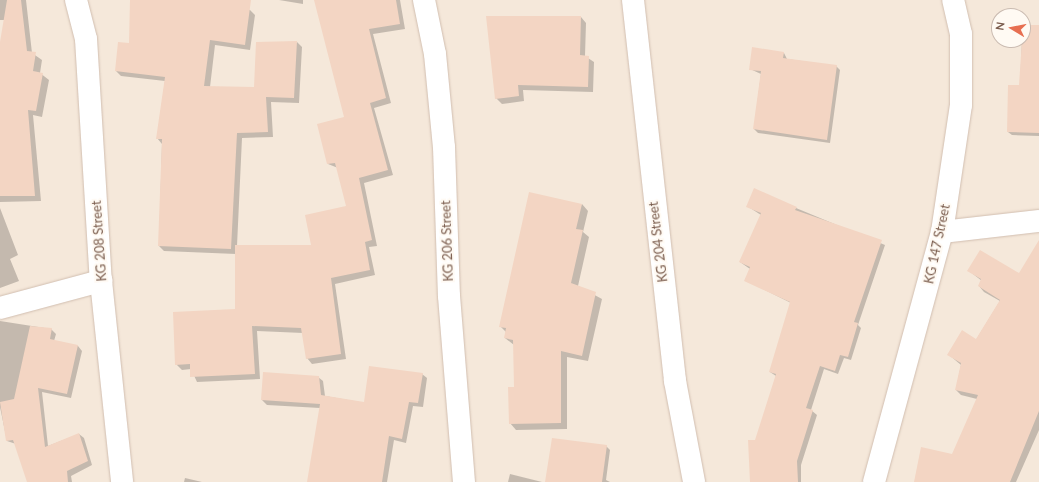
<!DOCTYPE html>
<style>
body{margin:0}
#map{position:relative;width:1039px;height:482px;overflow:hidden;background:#fdf6ec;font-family:Lato,sans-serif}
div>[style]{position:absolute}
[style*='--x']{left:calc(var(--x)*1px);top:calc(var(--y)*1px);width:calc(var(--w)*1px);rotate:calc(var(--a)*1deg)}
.residential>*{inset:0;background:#f5e8da}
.shadow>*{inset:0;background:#0003}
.building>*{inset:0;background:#f3d5c3}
.roads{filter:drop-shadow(0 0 1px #d1beb0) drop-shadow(0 0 1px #d1beb0)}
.street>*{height:22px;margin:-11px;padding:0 11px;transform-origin:11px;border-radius:11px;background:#fff}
.secondary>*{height:22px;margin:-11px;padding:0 11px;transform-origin:11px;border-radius:11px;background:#fff}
span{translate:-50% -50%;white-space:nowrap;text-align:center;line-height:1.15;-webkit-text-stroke:4px #fffaf3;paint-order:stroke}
.street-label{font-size:13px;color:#7a5c4d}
.north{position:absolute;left:991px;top:8px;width:40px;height:40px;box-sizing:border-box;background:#fffaf3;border:1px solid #cabbb1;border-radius:50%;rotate:280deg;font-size:11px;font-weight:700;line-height:16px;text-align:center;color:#7a5c4d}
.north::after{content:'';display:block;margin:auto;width:14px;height:18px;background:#e76f51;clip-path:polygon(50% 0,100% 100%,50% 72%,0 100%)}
</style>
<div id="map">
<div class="residential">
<div style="clip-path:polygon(evenodd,0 0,1039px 0,1039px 482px,0 482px,0 0,999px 16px,1023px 16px,1023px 40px,999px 40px,999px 16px)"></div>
</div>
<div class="shadow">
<div style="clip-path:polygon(0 0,26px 0,32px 53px,42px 60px,40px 73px,49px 80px,42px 117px,33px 115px,41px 201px,0 202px,0 48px,5px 20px,0 20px)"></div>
<div style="clip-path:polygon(131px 0,210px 0,250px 10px,255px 15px,250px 50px,215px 45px,210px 87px,255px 88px,297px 42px,302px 47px,299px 103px,271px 102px,273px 137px,242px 138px,237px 246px,313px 246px,347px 207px,338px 168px,328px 164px,346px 118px,315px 0,400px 0,405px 29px,373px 34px,391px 103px,374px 108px,393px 175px,364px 183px,377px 246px,369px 247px,375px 275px,335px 284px,346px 359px,312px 364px,307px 358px,303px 333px,257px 331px,260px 379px,197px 382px,191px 369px,182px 370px,176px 364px,236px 310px,236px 254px,164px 251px,159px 246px,162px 144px,157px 138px,165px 81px,121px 76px,116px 71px,130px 44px)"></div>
<div style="clip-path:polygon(279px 0,303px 0,303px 4px)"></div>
<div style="clip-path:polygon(581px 17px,586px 23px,585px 56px,594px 62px,593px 92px,523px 90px,524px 101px,502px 104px,496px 98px)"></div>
<div style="clip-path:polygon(1039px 39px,1039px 136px,1012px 135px,1008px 132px,1020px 86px,1022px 40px)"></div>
<div style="clip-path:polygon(784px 53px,787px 59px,836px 66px,840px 70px,830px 143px,758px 133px,754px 129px,761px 74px,750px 69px)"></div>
<div style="clip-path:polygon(582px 204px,588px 211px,583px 232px,589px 237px,578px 286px,602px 299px,588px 361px,567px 357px,567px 429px,516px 430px,510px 423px,515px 388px,514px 345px,505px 338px,506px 332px,500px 326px)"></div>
<div style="clip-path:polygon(747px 206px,796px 208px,885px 245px,858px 325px,861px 328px,851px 360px,844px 358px,838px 374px,824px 369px,811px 410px,817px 415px,801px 465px,801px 482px,751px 482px,756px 441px,776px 376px,770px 372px,791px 303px,745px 280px,750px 269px,740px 262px,761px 215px)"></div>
<div style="clip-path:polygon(0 208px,18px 255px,10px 259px,19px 281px,0 288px)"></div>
<div style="clip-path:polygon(1039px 242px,1039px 430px,1016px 482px,915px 482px,953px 455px,977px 399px,961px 395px,956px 390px,961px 365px,948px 354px,976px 340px,1000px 301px,984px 292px,979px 286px,982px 281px,969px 271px,1019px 275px)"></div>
<div style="clip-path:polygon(0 321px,51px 329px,56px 334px,54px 341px,78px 346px,82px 351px,71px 398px,42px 392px,48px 446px,79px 434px,84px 438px,92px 465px,71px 476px,72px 482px,28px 482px,16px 444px,7px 441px,0 407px)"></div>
<div style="clip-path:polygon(264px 374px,318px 377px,323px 381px,325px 396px,365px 403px,422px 374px,427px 378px,423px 407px,413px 406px,406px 443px,394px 440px,387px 482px,310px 482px,320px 408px,267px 405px,262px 400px)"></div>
<div style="clip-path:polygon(606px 446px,610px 450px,606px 480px,610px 482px,546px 482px)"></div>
<div style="clip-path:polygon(510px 474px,542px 482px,508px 482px)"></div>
<div style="clip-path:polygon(185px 478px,202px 482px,184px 482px)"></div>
</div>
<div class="building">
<div style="clip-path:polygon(7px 0,21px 0,27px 51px,36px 52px,33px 71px,43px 73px,36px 111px,28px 110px,35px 196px,0 196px,0 42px)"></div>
<div style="clip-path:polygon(130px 0,251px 0,245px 45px,210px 40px,204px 86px,254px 87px,256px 42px,297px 41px,294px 98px,266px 97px,268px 132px,237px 133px,231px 249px,158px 246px,162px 139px,156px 139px,165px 77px,115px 71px,118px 42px,129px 43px)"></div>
<div style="clip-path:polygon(314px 0,396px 0,400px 24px,369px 29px,386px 98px,370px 103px,388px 170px,359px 178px,372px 240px,365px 242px,370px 270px,331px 278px,341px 354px,306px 359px,301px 328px,252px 326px,255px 374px,190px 377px,190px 364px,175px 365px,173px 312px,235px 309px,235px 245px,311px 245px,305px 215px,346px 206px,335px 163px,327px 164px,317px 124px,344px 117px)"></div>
<div style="clip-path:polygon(486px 16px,581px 16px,580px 55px,589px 56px,588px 87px,518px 85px,519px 96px,495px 99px)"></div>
<div style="clip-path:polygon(1023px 25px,1039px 25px,1039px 133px,1007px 132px,1008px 85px,1019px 85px)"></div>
<div style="clip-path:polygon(752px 47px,784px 52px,783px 58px,837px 65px,827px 140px,753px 129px,761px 71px,749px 70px)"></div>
<div style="clip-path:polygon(754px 188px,797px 207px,795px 210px,882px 240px,854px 322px,858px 323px,848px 357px,840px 355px,835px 371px,820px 366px,806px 408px,813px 410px,797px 461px,798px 482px,750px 482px,748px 440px,755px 440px,776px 374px,769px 372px,790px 302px,744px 281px,750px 267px,739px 262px,761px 213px,746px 207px)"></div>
<div style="clip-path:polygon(529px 192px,582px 204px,576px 229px,583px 230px,571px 283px,596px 292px,582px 356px,561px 351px,561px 423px,509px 424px,508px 387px,514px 387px,513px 340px,504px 338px,506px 328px,499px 327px)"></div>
<div style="clip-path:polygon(1039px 240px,1039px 411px,1010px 482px,914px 482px,921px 447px,952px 454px,978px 395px,955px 390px,961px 363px,947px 355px,962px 330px,976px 339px,1000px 300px,978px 286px,981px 279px,967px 271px,980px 250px,1019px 273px)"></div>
<div style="clip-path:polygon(30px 326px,52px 328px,50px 339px,78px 345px,67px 394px,38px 388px,45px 447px,79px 433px,88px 461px,67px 471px,68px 482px,27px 482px,13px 440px,6px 441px,0 402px,14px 399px)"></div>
<div style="clip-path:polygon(369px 366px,423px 373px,418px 403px,409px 402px,402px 439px,389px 436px,382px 482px,307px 482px,320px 404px,261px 400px,263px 372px,319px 376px,321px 395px,364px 402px)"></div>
<div style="clip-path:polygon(552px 438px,607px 445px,602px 482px,545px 482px)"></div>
</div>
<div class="roads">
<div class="street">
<div style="--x:424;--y:0;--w:55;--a:78.5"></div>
<div style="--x:435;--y:54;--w:93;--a:84.5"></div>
<div style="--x:444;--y:147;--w:149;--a:88.1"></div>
<div style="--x:449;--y:296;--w:187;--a:85.4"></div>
<div style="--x:633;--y:0;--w:383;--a:83.7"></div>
<div style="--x:675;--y:381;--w:103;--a:79.3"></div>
<div style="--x:942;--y:232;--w:98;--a:-6.5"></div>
<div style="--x:0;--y:308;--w:105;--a:-15"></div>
<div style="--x:874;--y:482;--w:259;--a:-74.8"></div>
<div style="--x:942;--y:232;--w:128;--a:-81.5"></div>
<div style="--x:961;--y:105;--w:71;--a:-90"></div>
<div style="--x:961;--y:34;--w:35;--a:-103"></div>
</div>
<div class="secondary">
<div style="--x:76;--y:0;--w:40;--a:75.6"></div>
<div style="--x:86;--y:39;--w:242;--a:86.5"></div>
<div style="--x:101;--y:281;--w:202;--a:84"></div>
</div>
</div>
<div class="street-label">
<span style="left:99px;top:241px;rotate:-94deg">KG 208 Street</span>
<span style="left:447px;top:241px;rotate:-92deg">KG 206 Street</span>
<span style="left:658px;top:242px;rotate:-97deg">KG 204 Street</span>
<span style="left:937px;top:244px;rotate:-78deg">KG 147 Street</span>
</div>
<div class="north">N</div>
</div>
